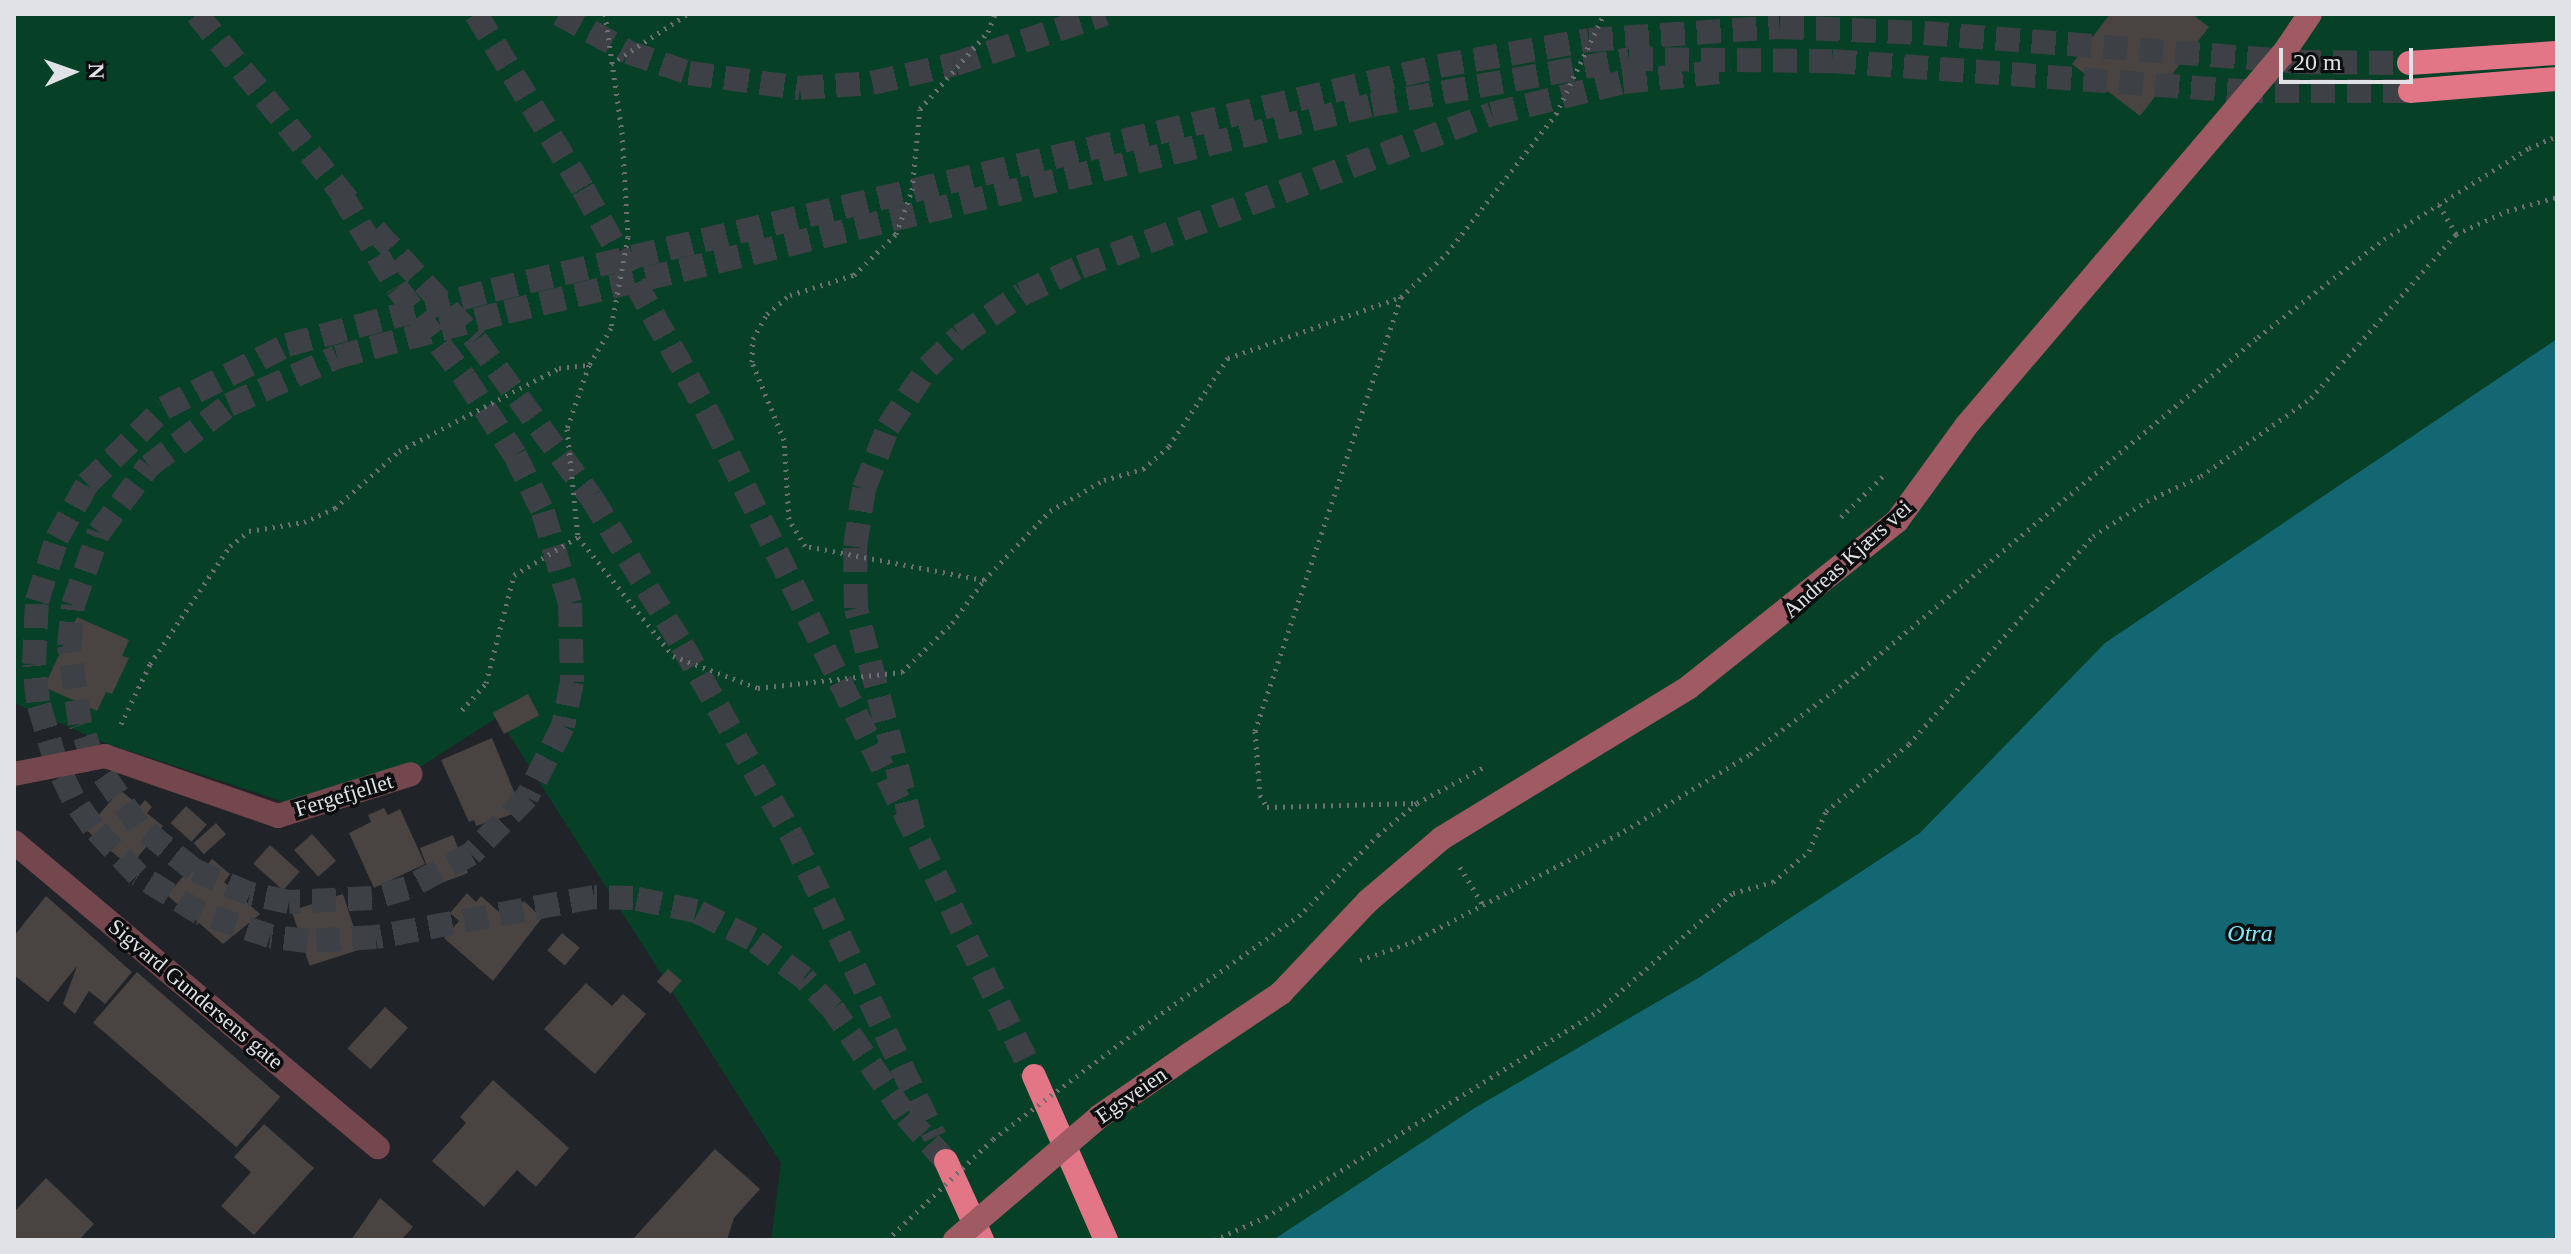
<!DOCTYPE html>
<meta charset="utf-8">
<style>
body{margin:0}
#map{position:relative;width:2571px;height:1254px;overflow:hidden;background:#202327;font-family:Georgia,serif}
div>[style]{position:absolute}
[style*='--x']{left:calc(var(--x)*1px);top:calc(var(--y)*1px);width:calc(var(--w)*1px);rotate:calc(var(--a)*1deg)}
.green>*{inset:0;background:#054027}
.water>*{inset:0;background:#126772}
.building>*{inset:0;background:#494342;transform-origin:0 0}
.highway-tunnel>*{height:24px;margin-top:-12px;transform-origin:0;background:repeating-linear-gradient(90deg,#3d4044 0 24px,transparent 0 36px)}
.path>*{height:5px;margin-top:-2.5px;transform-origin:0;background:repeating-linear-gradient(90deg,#6d6f73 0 2px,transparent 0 8px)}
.street>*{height:24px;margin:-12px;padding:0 12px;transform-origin:12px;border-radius:12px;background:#73474d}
.secondary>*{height:24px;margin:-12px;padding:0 12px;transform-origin:12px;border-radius:12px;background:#a05a64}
.highway>*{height:24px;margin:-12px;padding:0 12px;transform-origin:12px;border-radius:12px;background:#e27586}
.path-bridge>*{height:5px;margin-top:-2.5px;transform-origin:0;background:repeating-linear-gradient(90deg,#6d6f73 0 2px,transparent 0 8px)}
.secondary-bridge>*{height:24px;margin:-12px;padding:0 12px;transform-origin:12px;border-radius:12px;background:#a05a64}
span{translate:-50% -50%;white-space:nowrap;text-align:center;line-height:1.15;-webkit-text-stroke:7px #0b0d0e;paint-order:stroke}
.street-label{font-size:22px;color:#e0e2e5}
.water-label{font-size:24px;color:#7bedfd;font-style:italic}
.frame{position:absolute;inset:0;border:16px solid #e0e2e5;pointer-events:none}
.north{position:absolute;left:32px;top:32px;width:80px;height:80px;-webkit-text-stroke:6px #0b0d0e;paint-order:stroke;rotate:88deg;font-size:22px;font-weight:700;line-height:32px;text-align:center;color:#e0e2e5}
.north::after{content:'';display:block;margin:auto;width:28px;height:36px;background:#e0e2e5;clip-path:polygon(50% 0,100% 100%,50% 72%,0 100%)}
.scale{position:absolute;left:2279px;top:48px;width:134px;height:36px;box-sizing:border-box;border:4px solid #e0e2e5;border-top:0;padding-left:10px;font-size:24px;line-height:28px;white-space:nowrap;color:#e0e2e5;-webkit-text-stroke:6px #0b0d0e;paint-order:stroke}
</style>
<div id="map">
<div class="green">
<div style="clip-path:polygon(14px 14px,2557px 14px,2557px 970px,2153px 1240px,771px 1240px,781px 1163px,498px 717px,420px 767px,315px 812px,105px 743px,14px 703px)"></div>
</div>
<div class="water">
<div style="clip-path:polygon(2557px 339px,2557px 1240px,1273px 1240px,1473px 1109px,1700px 977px,1920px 833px,2105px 643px)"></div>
</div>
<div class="building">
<div style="clip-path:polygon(2110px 14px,2192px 14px,2209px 27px,2140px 116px,2072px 64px)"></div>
<div style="clip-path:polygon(77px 617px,129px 640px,122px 656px,129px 658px,112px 694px,106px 692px,97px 711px,44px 687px)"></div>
<div style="left:528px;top:694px;width:24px;height:40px;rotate:62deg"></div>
<div style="clip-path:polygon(492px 738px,522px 811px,476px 826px,474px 820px,469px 822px,441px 760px)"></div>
<div style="clip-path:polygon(120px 790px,140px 806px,145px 800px,152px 807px,147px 813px,163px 826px,130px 867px,86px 830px)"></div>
<div style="left:186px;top:806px;width:28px;height:23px;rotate:42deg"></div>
<div style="clip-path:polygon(384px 808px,388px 815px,400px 809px,425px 864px,374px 888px,349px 833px,371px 822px,368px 815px)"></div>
<div style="left:216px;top:823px;width:15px;height:30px;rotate:48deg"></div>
<div style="left:312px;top:834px;width:36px;height:24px;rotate:48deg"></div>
<div style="clip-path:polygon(453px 835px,468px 873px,423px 890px,419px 877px,430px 874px,420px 848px)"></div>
<div style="left:270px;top:845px;width:40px;height:25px;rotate:42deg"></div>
<div style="clip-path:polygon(212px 859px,230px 874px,224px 882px,260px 914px,223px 944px,167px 895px,197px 860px,206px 866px)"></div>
<div style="clip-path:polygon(467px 893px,476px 902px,481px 896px,507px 919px,524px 901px,542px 918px,493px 981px,444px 938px,459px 921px,450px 913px)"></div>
<div style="left:343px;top:894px;width:58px;height:54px;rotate:72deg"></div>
<div style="clip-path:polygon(46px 896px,132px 972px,105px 1004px,89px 991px,75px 1014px,63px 1004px,77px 966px,48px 1002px,14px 975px,14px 936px)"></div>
<div style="left:562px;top:933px;width:23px;height:23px;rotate:40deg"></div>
<div style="left:668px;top:969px;width:18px;height:17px;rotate:41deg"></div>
<div style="left:137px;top:972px;width:190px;height:67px;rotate:41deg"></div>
<div style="clip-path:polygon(586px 983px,612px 1006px,623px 994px,646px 1014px,595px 1074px,544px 1029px)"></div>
<div style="left:385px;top:1007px;width:31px;height:56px;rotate:42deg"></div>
<div style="clip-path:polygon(493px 1080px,569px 1148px,536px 1187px,517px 1170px,484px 1207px,432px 1161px,466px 1123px,460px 1117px)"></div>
<div style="clip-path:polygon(264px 1124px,314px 1168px,254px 1235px,221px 1206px,251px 1172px,234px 1157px)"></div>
<div style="clip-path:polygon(715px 1149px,760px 1189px,734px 1218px,727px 1240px,632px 1240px)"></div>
<div style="clip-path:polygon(46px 1178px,94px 1224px,79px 1240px,14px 1240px,14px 1212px)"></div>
<div style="clip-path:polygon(380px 1198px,413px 1227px,401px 1240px,351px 1240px)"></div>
</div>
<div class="highway-tunnel">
<div style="--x:197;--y:14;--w:243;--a:51"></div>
<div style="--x:476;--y:14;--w:205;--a:58.6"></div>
<div style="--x:583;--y:189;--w:268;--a:60.9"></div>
<div style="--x:713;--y:423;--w:728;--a:63.82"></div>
<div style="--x:559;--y:14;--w:79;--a:28.8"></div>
<div style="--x:628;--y:52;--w:65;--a:19"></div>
<div style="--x:689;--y:73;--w:112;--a:7.7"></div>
<div style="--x:800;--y:88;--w:72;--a:-4"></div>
<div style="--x:872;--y:83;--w:85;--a:-12.9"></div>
<div style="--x:955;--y:64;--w:158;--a:-18.4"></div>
<div style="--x:341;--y:194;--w:109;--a:59.2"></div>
<div style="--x:397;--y:288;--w:113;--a:52.9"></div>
<div style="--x:465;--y:378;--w:92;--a:57"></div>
<div style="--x:515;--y:455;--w:64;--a:63.8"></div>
<div style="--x:543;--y:512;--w:95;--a:73.5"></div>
<div style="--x:570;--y:603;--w:79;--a:88.5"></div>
<div style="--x:572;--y:682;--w:45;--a:101.6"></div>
<div style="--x:563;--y:726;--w:80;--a:116.9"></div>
<div style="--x:527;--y:797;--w:80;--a:134.5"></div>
<div style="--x:471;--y:854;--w:72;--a:152"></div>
<div style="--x:407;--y:888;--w:36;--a:164"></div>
<div style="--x:372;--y:898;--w:83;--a:177.2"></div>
<div style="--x:289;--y:902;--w:40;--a:-168"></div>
<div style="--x:250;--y:894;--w:61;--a:-156.8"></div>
<div style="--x:194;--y:870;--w:72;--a:-141.2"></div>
<div style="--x:138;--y:825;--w:80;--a:-124.3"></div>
<div style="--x:93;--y:759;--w:37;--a:-110"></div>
<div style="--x:80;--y:724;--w:79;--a:-98"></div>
<div style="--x:69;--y:646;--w:41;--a:-84.4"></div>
<div style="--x:73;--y:605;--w:77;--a:-70.4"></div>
<div style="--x:99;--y:532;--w:83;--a:-52.9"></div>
<div style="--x:149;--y:466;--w:101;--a:-37.3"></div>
<div style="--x:229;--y:405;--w:118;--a:-24"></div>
<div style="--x:337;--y:357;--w:175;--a:-14.9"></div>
<div style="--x:506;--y:312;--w:890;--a:-13.44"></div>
<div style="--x:1372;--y:105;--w:261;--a:-10.1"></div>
<div style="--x:1629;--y:59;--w:203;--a:0.6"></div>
<div style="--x:1832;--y:61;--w:408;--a:4.2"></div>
<div style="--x:2239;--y:91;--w:171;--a:0"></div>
<div style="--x:375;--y:230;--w:149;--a:47.4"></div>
<div style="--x:476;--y:340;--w:195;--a:53.8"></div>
<div style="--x:591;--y:497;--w:174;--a:58.4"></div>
<div style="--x:682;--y:645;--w:223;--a:60.1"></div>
<div style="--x:793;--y:838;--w:331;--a:64.6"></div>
<div style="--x:912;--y:825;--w:224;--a:-104.5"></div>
<div style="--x:856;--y:608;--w:61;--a:-90.9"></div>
<div style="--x:855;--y:547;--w:59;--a:-81.2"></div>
<div style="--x:864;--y:489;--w:66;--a:-68.8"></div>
<div style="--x:888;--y:427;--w:72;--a:-56.3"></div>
<div style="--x:928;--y:367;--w:45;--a:-44.1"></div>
<div style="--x:960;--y:336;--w:75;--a:-34.1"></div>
<div style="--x:1022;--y:294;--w:64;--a:-25"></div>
<div style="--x:1080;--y:267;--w:439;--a:-20.4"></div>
<div style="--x:1492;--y:114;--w:135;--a:-13.7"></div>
<div style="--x:1623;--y:82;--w:108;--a:-5.9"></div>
<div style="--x:946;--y:1161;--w:63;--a:-131.8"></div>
<div style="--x:904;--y:1114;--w:127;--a:-124.1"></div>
<div style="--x:833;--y:1009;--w:42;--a:-133.1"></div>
<div style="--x:804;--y:978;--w:65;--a:-143.1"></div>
<div style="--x:752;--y:939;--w:63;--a:-153.4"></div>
<div style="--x:696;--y:911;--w:64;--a:-168.3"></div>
<div style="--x:633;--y:898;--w:39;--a:-179"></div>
<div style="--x:594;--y:897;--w:222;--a:169.6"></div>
<div style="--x:376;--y:937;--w:68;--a:176.6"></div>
<div style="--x:308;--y:941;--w:38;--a:-173"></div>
<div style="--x:270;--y:936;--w:74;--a:-161.8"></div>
<div style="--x:200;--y:913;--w:73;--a:-148.5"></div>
<div style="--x:138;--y:875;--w:66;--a:-133.2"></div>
<div style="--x:93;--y:827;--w:35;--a:-125"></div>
<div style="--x:73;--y:798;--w:39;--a:-116"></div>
<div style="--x:56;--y:763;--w:64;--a:-106.4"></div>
<div style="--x:38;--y:702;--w:38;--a:-96"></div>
<div style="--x:34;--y:664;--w:63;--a:-87.3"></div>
<div style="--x:37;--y:601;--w:66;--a:-72.4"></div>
<div style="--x:57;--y:538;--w:62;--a:-60.9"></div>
<div style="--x:87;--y:484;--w:108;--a:-44.6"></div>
<div style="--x:164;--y:408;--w:138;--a:-27.1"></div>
<div style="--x:287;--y:345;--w:213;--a:-14.9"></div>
<div style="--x:493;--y:290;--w:972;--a:-13.32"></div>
<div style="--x:1439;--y:66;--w:152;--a:-9.8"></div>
<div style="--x:1589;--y:40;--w:191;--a:-3.9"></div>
<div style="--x:1780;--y:27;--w:144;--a:2.4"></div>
<div style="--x:1924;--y:33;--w:374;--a:4.4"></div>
<div style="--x:2297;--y:62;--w:112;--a:0.5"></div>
</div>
<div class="path">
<div style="--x:605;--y:14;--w:119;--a:81.8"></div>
<div style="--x:622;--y:132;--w:105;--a:86.7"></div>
<div style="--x:628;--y:237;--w:93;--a:100.6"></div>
<div style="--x:611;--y:328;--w:43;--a:120.7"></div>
<div style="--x:589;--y:365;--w:68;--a:109"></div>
<div style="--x:567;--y:429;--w:109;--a:84.2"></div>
<div style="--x:578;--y:537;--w:152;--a:51.4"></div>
<div style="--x:673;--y:656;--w:91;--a:20.6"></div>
<div style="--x:758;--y:688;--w:145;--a:-6.3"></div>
<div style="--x:902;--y:672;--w:70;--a:-44.4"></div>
<div style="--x:952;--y:623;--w:54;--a:-53.3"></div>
<div style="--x:984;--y:580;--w:95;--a:-46.3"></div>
<div style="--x:1050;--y:511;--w:62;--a:-29.9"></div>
<div style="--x:1104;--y:480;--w:41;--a:-15.8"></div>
<div style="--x:1143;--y:469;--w:35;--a:-41"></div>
<div style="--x:1169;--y:446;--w:106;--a:-56.2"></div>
<div style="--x:1228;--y:358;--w:183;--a:-19.4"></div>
<div style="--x:1401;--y:297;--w:64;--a:-43.7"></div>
<div style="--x:1447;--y:253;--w:177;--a:-51.9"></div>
<div style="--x:1556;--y:114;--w:111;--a:-64.4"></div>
<div style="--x:611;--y:64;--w:91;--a:-33.3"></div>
<div style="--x:2456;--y:234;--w:56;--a:-24.3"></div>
<div style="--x:2507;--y:211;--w:52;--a:-15.6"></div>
<div style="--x:1401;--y:297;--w:458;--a:108.6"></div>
<div style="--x:1255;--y:731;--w:64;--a:85.5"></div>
<div style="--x:1260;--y:795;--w:14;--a:60"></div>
<div style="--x:1267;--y:807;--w:149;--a:-1.5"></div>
<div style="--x:1841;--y:517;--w:62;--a:-44.3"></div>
<div style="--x:984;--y:580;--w:182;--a:-169.2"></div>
<div style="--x:805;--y:546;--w:31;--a:-121"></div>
<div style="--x:789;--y:519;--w:79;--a:-93.6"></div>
<div style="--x:784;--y:440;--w:84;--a:-112.3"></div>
<div style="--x:752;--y:362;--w:23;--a:-88"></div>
<div style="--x:753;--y:339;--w:29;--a:-61"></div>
<div style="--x:767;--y:314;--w:30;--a:-40"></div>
<div style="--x:790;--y:295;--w:67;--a:-17.4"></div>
<div style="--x:854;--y:275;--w:59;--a:-44.3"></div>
<div style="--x:896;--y:234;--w:47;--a:-70"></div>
<div style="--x:912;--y:190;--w:81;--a:-84.4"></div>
<div style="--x:920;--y:109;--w:103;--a:-48.6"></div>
<div style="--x:988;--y:32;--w:19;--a:-69"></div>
<div style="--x:462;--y:710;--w:36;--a:-48"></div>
<div style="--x:486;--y:683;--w:112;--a:-75.5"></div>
<div style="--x:514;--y:575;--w:74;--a:-30.7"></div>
<div style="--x:121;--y:724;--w:67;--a:-64.2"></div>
<div style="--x:150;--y:664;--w:143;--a:-55.9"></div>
<div style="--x:230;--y:546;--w:24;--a:-38"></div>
<div style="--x:249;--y:531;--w:56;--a:-9.3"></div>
<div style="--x:304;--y:522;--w:34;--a:-24"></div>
<div style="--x:335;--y:508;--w:86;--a:-41.7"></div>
<div style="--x:399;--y:451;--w:180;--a:-27.4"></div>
<div style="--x:559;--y:368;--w:30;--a:-6"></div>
<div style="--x:1460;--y:867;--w:44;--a:58.8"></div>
<div style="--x:1360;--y:960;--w:55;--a:-19.1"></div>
<div style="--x:1412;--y:942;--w:239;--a:-27.6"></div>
<div style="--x:1624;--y:831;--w:148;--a:-31.4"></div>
<div style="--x:1750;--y:754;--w:133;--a:-37"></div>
<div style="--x:1856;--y:674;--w:525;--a:-39.97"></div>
<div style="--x:2258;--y:337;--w:160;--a:-37.9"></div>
<div style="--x:2384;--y:239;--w:171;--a:-32.1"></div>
<div style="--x:2529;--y:148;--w:30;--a:-23"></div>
<div style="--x:1142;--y:1027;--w:192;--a:-35.3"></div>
<div style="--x:1299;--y:916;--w:113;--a:-45.7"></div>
<div style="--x:1378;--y:835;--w:50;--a:-39.4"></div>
<div style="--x:1417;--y:803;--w:78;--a:-28.2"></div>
<div style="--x:1214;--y:1240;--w:57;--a:-23.9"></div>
<div style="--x:1266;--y:1217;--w:391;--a:-31.8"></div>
<div style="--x:1598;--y:1011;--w:179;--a:-41.2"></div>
<div style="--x:1733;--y:893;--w:41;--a:-15.4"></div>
<div style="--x:1773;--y:882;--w:48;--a:-40.7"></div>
<div style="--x:1809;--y:851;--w:43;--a:-67"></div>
<div style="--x:1826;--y:811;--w:107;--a:-38.9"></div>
<div style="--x:1909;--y:744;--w:278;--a:-48.5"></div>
<div style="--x:2093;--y:536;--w:64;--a:-32.9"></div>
<div style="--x:2147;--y:501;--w:60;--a:-24.8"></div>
<div style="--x:2201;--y:476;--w:135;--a:-35.3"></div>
<div style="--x:2311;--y:398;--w:219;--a:-48.5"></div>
<div style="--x:2456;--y:234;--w:34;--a:-120"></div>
</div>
<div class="street">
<div style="--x:14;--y:774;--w:93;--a:-11.2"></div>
<div style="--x:105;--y:756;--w:183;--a:19.1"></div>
<div style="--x:278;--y:816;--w:139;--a:-17.5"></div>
<div style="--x:14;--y:842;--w:475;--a:40"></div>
</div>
<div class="secondary">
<div style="--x:1190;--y:1054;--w:110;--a:-33.8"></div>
<div style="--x:1281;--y:993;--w:127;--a:-46.6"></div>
<div style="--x:1368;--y:901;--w:97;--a:-40.4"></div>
<div style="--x:1442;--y:838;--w:289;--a:-31.4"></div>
<div style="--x:1689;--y:687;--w:266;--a:-38.6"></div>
<div style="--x:1897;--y:521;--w:117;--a:-54"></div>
<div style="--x:1966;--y:426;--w:489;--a:-49.6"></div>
<div style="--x:2283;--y:54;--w:48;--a:-56"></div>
</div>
<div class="highway">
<div style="--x:2409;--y:63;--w:148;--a:-3.9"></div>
<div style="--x:2410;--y:91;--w:147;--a:-4.7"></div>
<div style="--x:1034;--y:1076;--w:179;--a:66.3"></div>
<div style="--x:946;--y:1161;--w:87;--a:65.5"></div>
</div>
<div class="path-bridge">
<div style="--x:887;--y:1240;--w:146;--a:-43.6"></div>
<div style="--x:993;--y:1139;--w:186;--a:-36.9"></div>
</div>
<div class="secondary-bridge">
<div style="--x:955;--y:1240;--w:191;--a:-40.5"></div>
<div style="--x:1100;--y:1116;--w:109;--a:-34.6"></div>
</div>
<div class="street-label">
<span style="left:1847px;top:559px;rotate:-42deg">Andreas Kjærs vei</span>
<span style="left:344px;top:795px;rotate:-17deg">Fergefjellet</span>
<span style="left:196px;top:994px;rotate:40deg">Sigvard Gundersens gate</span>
<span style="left:1131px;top:1095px;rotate:-35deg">Egsveien</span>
</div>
<div class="water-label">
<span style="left:2250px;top:934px">Otra</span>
</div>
<div class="frame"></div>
<div class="north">N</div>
<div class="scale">20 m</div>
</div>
